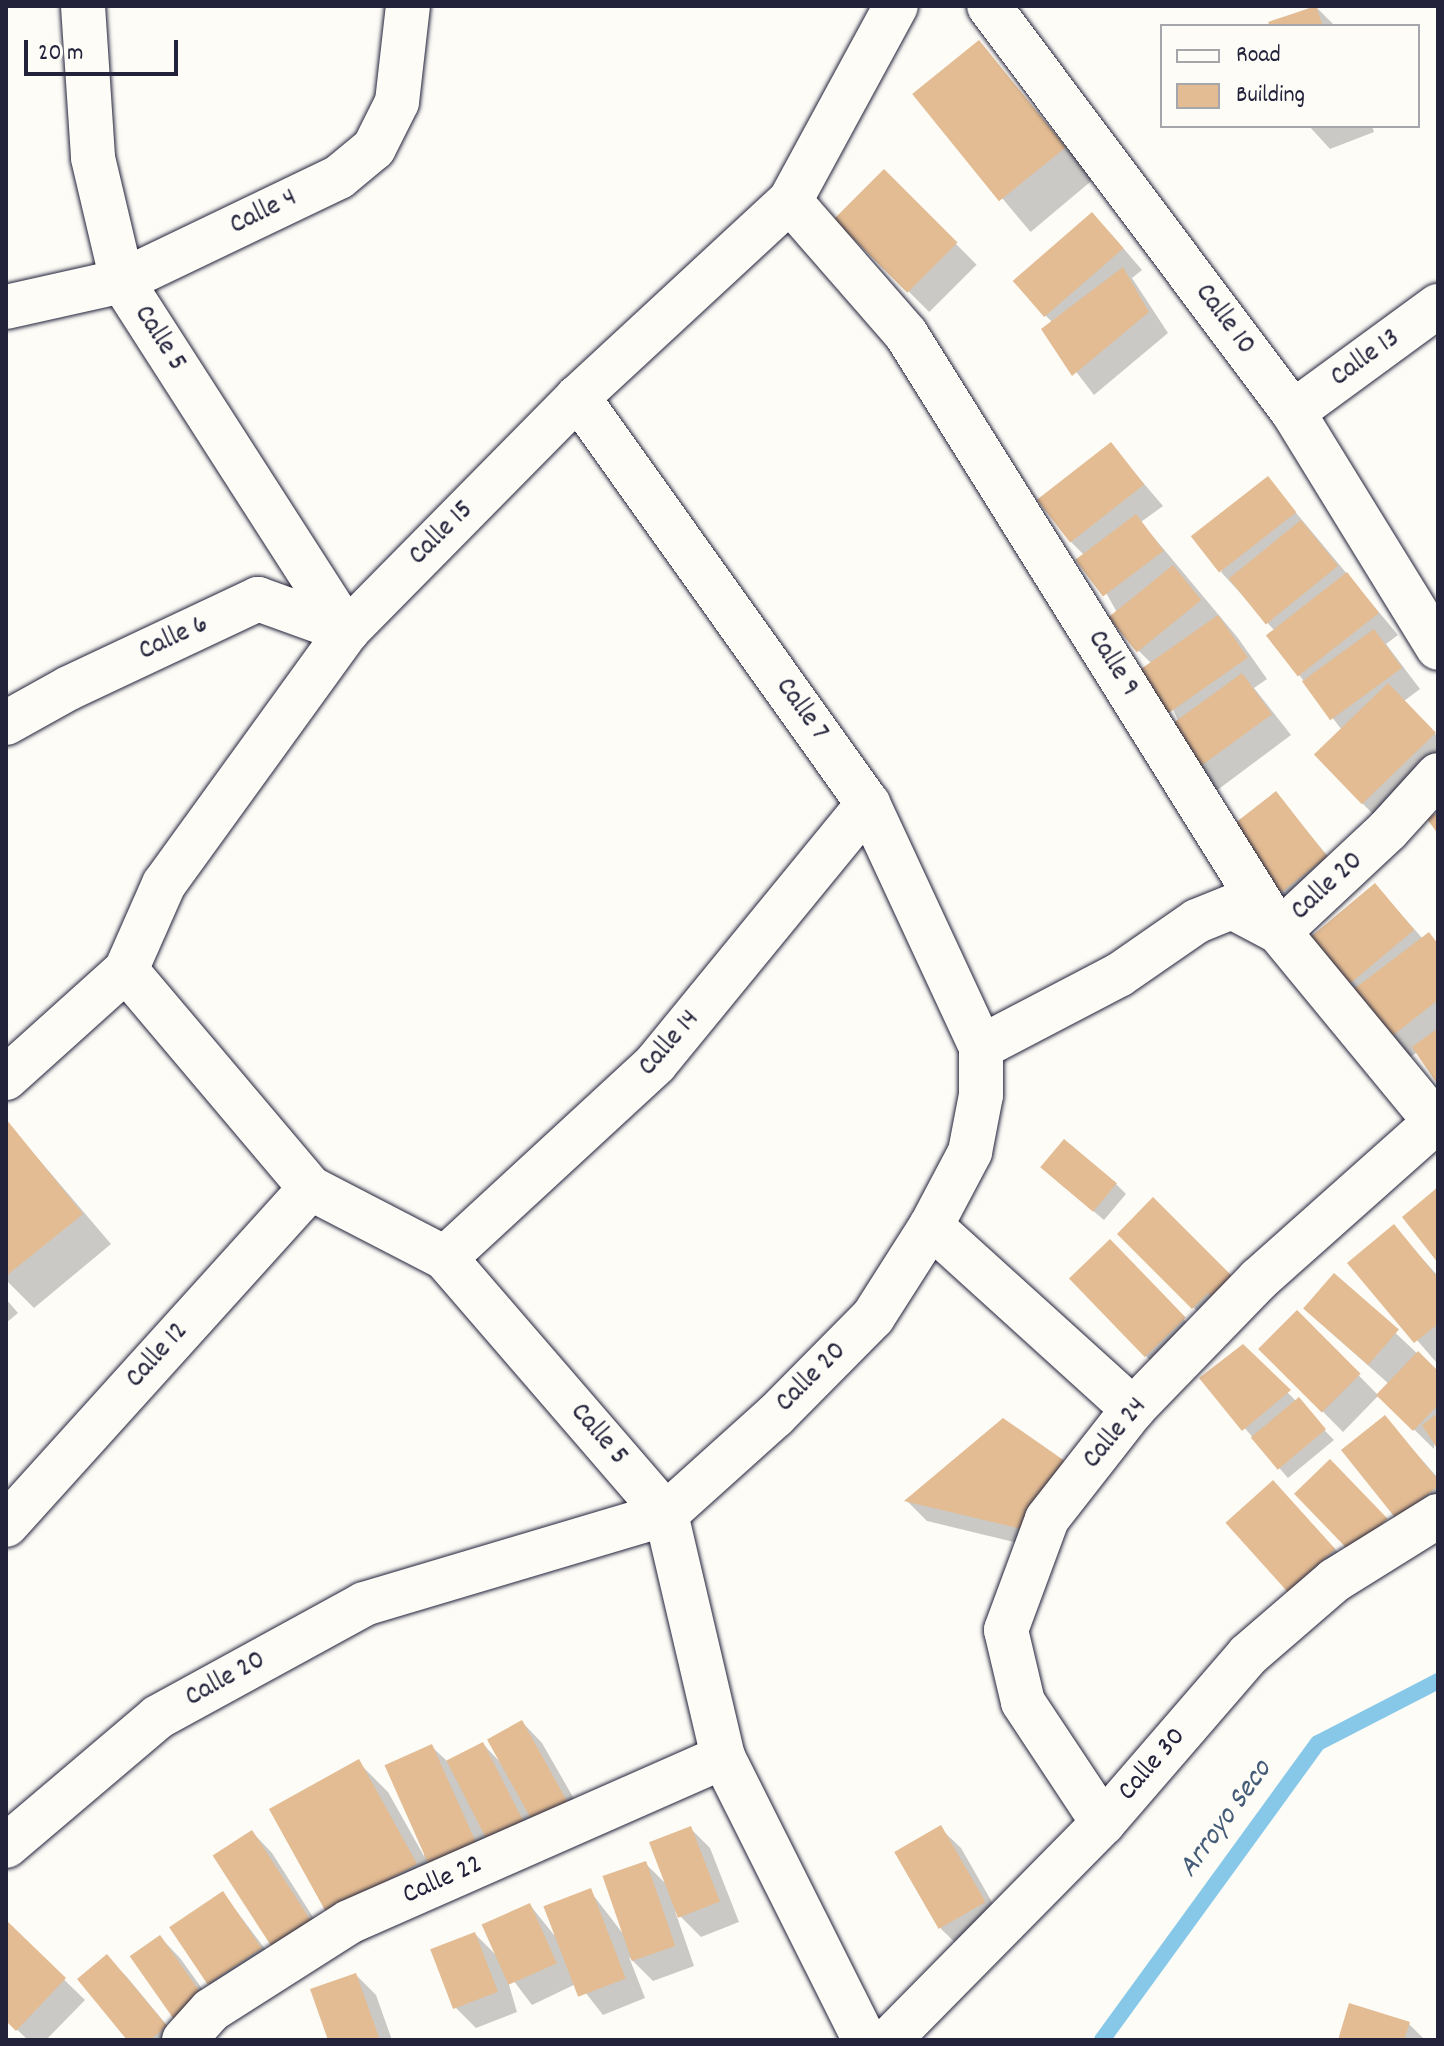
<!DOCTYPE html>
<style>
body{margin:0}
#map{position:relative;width:1444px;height:2046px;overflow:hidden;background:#fdfcf7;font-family:Dekko,sans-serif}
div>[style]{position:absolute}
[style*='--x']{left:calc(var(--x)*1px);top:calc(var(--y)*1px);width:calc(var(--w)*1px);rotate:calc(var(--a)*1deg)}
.shadow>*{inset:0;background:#0003;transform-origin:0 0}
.stream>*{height:16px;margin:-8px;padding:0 8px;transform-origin:8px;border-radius:8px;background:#87c8e8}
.building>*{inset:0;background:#e3bc93;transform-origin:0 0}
.roads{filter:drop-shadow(0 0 2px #22223b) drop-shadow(0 0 2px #22223b)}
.street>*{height:44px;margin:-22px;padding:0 22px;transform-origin:22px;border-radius:22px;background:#fdfcf7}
span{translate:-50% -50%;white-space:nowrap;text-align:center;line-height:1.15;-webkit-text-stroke:6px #fdfcf7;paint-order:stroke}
.street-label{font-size:28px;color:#22223b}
.water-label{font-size:30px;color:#455c78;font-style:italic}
.frame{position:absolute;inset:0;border:8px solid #22223b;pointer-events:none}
.legend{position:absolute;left:1160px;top:24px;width:260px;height:104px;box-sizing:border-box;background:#fdfcf7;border:2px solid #a5a5ac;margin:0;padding:10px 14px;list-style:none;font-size:24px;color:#22223b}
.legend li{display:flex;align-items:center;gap:16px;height:40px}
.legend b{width:40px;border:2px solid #a5a5ac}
.scale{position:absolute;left:24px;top:40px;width:154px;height:36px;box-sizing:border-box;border:4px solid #22223b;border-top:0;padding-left:10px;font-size:24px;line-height:28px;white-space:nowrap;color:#22223b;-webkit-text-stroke:6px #fdfcf7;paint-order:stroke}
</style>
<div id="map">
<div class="shadow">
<div style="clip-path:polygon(1315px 6px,1335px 26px,1272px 26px,1271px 23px)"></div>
<div style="left:979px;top:43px;width:178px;height:82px;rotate:50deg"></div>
<div style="clip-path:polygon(1309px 126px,1372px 126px,1374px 132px,1330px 149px)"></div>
<div style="left:884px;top:172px;width:131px;height:67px;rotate:45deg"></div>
<div style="clip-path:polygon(1112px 235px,1142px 270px,1132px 278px,1168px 333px,1094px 395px,1044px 330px,1053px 323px,1045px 315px)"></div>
<div style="clip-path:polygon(1111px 445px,1163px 506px,1141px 522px,1238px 638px,1267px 679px,1254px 688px,1291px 735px,1212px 794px,1152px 664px,1138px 650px,1086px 557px,1070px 541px)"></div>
<div style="clip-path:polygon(1267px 478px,1398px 635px,1386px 644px,1420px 689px,1404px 701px,1438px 737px,1438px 771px,1382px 823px,1362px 803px,1342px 730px,1268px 635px,1274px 630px,1221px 572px)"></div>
<div style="clip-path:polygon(1276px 794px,1346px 878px,1300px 915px,1279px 895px)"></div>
<div style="clip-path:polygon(1375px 885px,1423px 939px,1429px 935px,1438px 944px,1438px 1082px,1417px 1052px,1408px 1059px,1349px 984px)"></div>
<div style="clip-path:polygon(6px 1121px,111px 1244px,34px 1308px,6px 1280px)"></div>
<div style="clip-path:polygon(1053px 1177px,1116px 1184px,1126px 1194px,1104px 1220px)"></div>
<div style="clip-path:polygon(1394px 1227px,1438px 1276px,1436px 1362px,1350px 1263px)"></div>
<div style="clip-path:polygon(1120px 1234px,1260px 1306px,1214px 1328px)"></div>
<div style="clip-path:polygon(1131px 1262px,1203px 1340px,1165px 1376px,1072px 1279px)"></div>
<div style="clip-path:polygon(1335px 1276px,1438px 1373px,1434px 1449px,1379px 1395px,1343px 1432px,1261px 1349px,1297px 1313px,1378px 1395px,1389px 1384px,1327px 1329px)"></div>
<div style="clip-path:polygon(6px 1299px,18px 1313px,6px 1323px)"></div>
<div style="clip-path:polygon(1243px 1347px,1334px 1440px,1288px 1478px,1202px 1379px)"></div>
<div style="clip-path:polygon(1384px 1417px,1438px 1478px,1438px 1523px,1418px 1539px)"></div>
<div style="clip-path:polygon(1091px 1488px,1047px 1550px,927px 1521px,907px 1501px)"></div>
<div style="clip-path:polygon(1293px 1503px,1354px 1570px,1309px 1610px,1228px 1523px)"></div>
<div style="clip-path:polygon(522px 1722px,542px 1743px,593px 1832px,477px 1815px,500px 1874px,446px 1894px,360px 1943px,330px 1913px,358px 1762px,388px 1792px,424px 1856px,431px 1746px,448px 1762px,483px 1744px,501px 1763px)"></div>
<div style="clip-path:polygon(690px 1828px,710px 1848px,739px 1922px,701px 1937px,675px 1911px,694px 1966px,653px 1981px,629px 1957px,645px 1998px,603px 2015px,578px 1983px,532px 2005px,504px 1968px,517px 2012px,476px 2028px,456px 2008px,475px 1934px,499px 1958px,530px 1905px,554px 1935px,590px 1891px,624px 1935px,645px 1863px,669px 1887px)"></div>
<div style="clip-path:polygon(940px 1828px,961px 1848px,1004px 1923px,962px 1949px,941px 1929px)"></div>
<div style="clip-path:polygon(252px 1832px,272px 1853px,329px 1942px,292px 1965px,272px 1945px,215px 1855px)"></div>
<div style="clip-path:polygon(223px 1893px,280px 1969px,229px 2004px,209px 1984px,172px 1927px)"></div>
<div style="clip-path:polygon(6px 1923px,85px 2000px,46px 2040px,28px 2040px,6px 2019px)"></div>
<div style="clip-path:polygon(160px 1937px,180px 1958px,226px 2022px,132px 1957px)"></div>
<div style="clip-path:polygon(107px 1957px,127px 1977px,179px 2040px,130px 2040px)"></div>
<div style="clip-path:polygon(356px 1975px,376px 1995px,392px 2040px,330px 2040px)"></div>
<div style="clip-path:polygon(1409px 2024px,1425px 2040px,1340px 2040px)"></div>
</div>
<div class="stream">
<div style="--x:1102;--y:2040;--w:367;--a:-54"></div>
<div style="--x:1318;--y:1743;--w:135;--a:-27.3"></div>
</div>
<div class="building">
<div style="clip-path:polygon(1316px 6px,1323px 26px,1270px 26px,1268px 22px)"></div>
<div style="left:979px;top:40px;width:138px;height:86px;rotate:51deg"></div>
<div style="left:884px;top:169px;width:104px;height:71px;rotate:45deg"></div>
<div style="left:1092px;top:212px;width:48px;height:105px;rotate:49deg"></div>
<div style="clip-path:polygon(1123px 267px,1149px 312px,1072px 376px,1041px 329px)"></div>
<div style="left:1111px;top:442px;width:54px;height:94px;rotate:52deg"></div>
<div style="left:1268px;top:476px;width:46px;height:98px;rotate:52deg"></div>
<div style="left:1136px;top:514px;width:46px;height:76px;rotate:53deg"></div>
<div style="left:1301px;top:520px;width:59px;height:93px;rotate:51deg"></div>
<div style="left:1173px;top:565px;width:45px;height:83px;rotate:51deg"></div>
<div style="left:1347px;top:572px;width:52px;height:103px;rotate:52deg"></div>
<div style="left:1218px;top:615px;width:52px;height:98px;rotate:55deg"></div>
<div style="left:1374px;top:629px;width:48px;height:89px;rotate:54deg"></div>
<div style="left:1242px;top:673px;width:51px;height:102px;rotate:54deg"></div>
<div style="left:1388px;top:683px;width:69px;height:103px;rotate:46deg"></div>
<div style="left:1276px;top:791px;width:83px;height:64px;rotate:52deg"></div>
<div style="clip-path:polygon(1438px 812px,1438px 834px,1427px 819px)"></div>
<div style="left:1375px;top:883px;width:61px;height:86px;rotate:50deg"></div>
<div style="clip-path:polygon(1429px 932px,1438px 944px,1438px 1000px,1387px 1040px,1350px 992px)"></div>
<div style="clip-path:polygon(1438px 1028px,1438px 1085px,1412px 1047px)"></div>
<div style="clip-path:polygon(6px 1119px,83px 1214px,6px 1276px)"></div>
<div style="left:1064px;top:1139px;width:69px;height:37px;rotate:40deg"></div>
<div style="clip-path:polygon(1438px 1187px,1438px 1263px,1402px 1217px)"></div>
<div style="clip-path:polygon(1153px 1197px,1241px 1285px,1220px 1305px,1208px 1293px,1192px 1309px,1117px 1234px)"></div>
<div style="clip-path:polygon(1394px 1224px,1438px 1278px,1438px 1324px,1414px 1343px,1347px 1263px)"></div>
<div style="left:1110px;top:1239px;width:109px;height:57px;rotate:46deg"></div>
<div style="left:1334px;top:1273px;width:86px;height:47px;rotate:41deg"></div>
<div style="left:1297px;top:1310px;width:90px;height:55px;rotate:45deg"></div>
<div style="clip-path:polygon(1243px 1344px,1291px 1390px,1242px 1431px,1199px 1378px)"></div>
<div style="clip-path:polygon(1418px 1351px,1438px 1371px,1438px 1405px,1413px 1431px,1376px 1395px)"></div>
<div style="left:1299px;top:1397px;width:42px;height:63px;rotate:50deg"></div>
<div style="clip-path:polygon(1438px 1413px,1438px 1450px,1422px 1425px)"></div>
<div style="clip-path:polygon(1385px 1415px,1438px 1480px,1438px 1486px,1397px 1520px,1341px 1450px)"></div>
<div style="clip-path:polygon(1003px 1418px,1072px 1466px,1026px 1530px,904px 1501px)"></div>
<div style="left:1330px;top:1459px;width:83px;height:50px;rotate:46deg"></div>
<div style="left:1273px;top:1480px;width:93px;height:64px;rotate:48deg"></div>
<div style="left:522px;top:1720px;width:106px;height:40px;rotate:61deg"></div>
<div style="left:483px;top:1742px;width:101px;height:41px;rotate:63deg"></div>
<div style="left:432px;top:1744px;width:121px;height:52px;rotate:66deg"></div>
<div style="left:359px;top:1759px;width:120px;height:103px;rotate:61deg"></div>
<div style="left:941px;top:1825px;width:89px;height:54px;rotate:60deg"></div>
<div style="left:691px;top:1826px;width:81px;height:45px;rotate:69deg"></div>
<div style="left:252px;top:1830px;width:108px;height:47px;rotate:57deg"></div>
<div style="left:646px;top:1861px;width:90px;height:46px;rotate:71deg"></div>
<div style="left:591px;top:1888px;width:97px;height:51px;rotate:69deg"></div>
<div style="left:223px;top:1891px;width:69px;height:65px;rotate:56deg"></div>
<div style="left:530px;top:1903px;width:66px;height:53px;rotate:66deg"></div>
<div style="clip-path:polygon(6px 1920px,66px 1978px,16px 2031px,6px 2021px)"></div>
<div style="left:475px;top:1932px;width:64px;height:48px;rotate:69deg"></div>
<div style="left:160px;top:1935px;width:81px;height:37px;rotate:55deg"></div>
<div style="clip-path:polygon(107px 1954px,167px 2026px,150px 2040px,127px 2040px,77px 1979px)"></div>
<div style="clip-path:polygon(356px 1973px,380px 2040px,328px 2040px,310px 1989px)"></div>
<div style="clip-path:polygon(1349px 2003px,1410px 2022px,1404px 2040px,1338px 2040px)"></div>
</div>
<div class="roads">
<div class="street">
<div style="--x:83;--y:6;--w:152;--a:86.2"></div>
<div style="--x:93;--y:158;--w:126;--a:76.7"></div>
<div style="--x:122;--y:281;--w:416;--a:57.3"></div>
<div style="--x:989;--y:6;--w:507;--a:53.18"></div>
<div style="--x:1293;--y:412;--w:277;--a:58.4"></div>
<div style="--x:790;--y:201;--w:176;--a:48.9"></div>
<div style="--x:906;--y:334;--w:705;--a:58.05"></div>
<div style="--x:1279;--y:932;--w:250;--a:50.5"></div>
<div style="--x:6;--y:307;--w:119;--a:-12.6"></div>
<div style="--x:122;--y:281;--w:241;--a:-25.6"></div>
<div style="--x:339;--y:177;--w:45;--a:-39.6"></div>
<div style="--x:374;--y:148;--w:51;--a:-63.4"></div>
<div style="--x:397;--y:102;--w:97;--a:-83.5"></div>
<div style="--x:1293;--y:412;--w:180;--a:-36.2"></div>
<div style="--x:6;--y:723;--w:72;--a:-29.1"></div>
<div style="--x:69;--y:688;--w:209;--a:-25.2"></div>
<div style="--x:258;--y:599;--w:95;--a:19.8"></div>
<div style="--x:126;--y:970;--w:285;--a:49.8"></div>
<div style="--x:310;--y:1188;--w:152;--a:27.4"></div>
<div style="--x:445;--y:1258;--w:338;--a:49.2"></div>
<div style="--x:666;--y:1514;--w:250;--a:76.8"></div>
<div style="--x:723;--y:1757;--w:317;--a:63.4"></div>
<div style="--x:981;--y:1047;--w:156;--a:-27.6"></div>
<div style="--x:1119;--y:975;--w:95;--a:-34.7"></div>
<div style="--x:1197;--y:921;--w:38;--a:-22"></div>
<div style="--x:1232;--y:907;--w:53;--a:28"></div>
<div style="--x:1279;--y:932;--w:149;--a:-43.1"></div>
<div style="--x:1388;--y:830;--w:74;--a:-47.7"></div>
<div style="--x:6;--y:1078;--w:161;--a:-42"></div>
<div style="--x:126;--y:970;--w:94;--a:-66.2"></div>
<div style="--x:164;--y:884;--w:312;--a:-54.1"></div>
<div style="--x:347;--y:631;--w:329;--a:-45.4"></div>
<div style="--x:578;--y:397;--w:289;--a:-42.8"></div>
<div style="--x:790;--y:201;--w:222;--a:-61.5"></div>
<div style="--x:931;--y:1226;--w:273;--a:42.2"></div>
<div style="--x:445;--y:1258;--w:287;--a:-42.7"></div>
<div style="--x:656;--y:1063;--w:335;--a:-50.7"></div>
<div style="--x:6;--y:1525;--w:454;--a:-47.9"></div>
<div style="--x:1103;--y:1823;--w:145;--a:-123.5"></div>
<div style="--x:1023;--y:1702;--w:74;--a:-103.3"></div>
<div style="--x:1006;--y:1630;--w:118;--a:-69.7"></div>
<div style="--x:1047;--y:1519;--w:140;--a:-52"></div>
<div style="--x:1133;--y:1409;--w:181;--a:-45.9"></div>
<div style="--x:1259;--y:1279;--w:236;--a:-41.7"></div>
<div style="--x:6;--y:1846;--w:199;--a:-40.3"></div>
<div style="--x:158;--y:1717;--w:235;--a:-28.7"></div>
<div style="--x:364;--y:1604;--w:315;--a:-16.6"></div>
<div style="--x:666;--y:1514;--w:147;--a:-42"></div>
<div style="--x:775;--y:1416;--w:139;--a:-45.3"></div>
<div style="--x:873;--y:1317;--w:108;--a:-57.5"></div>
<div style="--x:931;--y:1226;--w:84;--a:-62.2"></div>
<div style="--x:970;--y:1152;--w:58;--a:-79.1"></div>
<div style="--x:981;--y:1095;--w:48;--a:-90"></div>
<div style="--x:981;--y:1047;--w:268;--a:-114.9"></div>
<div style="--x:868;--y:804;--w:500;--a:-125.5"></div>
<div style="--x:184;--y:2040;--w:40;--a:-48"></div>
<div style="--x:211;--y:2010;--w:164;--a:-32.5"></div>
<div style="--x:349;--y:1922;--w:409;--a:-23.8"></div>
<div style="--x:889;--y:2040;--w:305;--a:-45.4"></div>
<div style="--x:1103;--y:1823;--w:222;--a:-49.2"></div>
<div style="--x:1248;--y:1655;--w:115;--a:-40.8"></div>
<div style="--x:1335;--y:1580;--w:121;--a:-31.9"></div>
</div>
</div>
<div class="street-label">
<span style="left:264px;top:213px;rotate:-26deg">Calle 4</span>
<span style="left:1224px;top:320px;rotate:53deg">Calle 10</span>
<span style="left:159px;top:339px;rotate:57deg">Calle 5</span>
<span style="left:1366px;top:359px;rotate:-36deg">Calle 13</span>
<span style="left:442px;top:534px;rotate:-45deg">Calle 15</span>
<span style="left:174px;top:639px;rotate:-25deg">Calle 6</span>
<span style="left:1112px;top:664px;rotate:58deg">Calle 9</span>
<span style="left:801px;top:710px;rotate:54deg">Calle 7</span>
<span style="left:1328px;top:887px;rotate:-43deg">Calle 20</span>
<span style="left:670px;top:1044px;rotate:-49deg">Calle 14</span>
<span style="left:158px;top:1356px;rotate:-48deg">Calle 12</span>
<span style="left:812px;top:1378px;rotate:-45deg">Calle 20</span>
<span style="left:1116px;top:1434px;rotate:-50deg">Calle 24</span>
<span style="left:598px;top:1435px;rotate:49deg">Calle 5</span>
<span style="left:226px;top:1680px;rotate:-29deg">Calle 20</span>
<span style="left:1153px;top:1765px;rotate:-49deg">Calle 30</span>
<span style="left:443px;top:1881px;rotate:-24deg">Calle 22</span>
</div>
<div class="water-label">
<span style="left:1227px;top:1820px;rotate:-54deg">Arroyo Seco</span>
</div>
<div class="frame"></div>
<ul class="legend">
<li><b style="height:10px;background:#fdfcf7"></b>Road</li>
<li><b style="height:22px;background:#e3bc93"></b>Building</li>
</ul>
<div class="scale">20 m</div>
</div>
